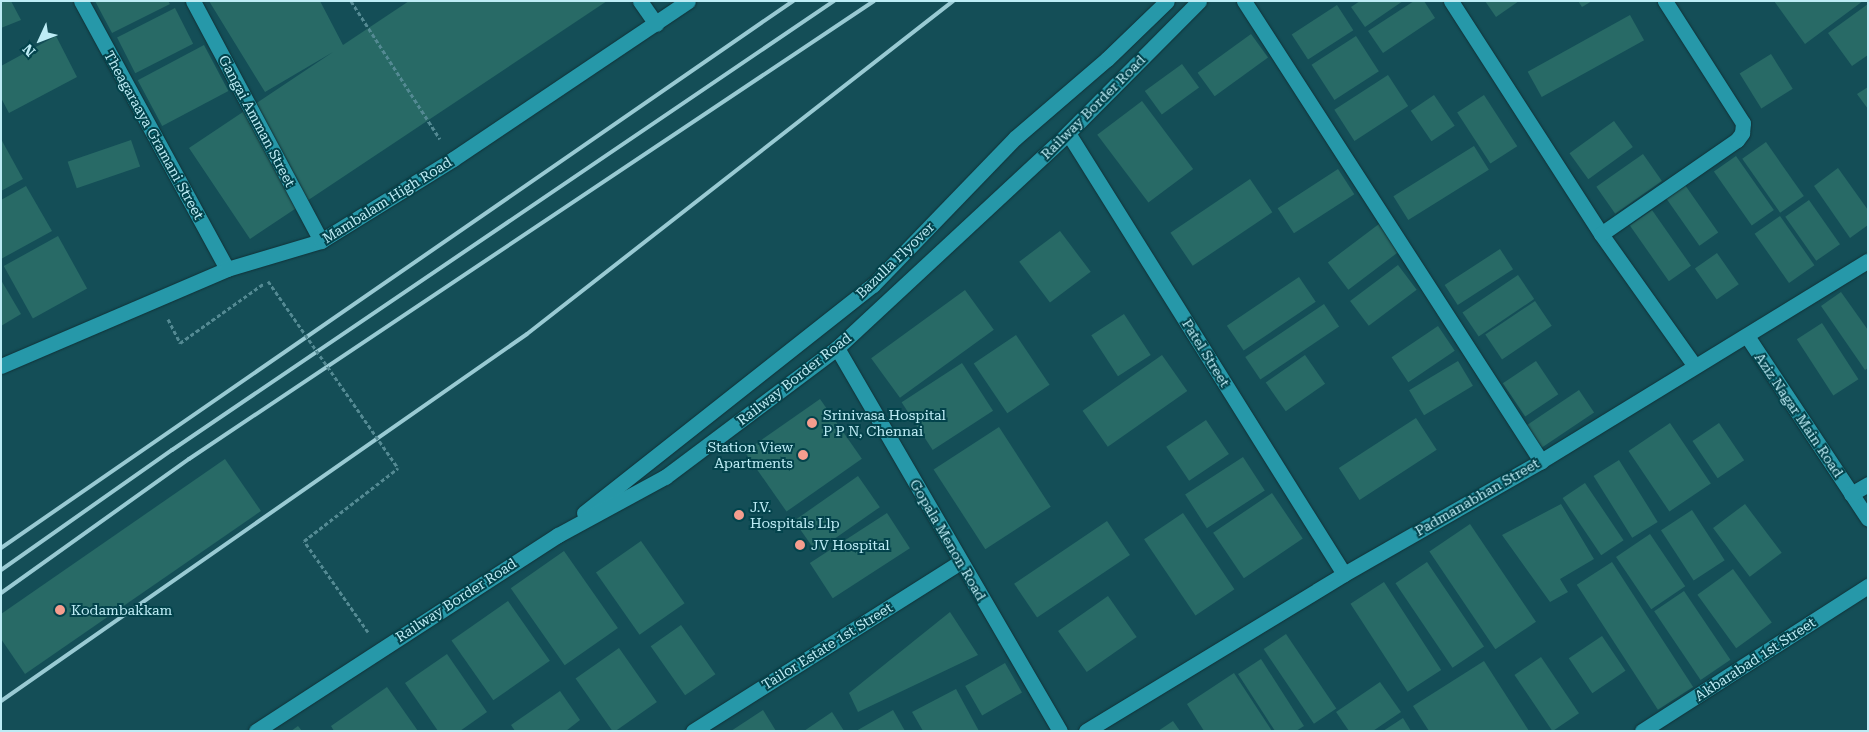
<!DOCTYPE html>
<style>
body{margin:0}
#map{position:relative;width:1869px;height:732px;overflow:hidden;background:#144e57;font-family:"Roboto Serif",serif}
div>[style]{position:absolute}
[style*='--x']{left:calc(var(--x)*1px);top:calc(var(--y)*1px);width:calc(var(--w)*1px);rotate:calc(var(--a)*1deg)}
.building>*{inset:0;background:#286a66;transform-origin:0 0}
.path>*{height:3px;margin-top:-1.5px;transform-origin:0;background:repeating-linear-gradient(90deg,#548a93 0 4px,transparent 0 6.5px)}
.roads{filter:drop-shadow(0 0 1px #103137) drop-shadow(0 0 1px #103137)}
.street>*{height:15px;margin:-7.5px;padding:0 7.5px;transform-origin:7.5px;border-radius:7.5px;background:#2698a9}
.secondary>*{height:15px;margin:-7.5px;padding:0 7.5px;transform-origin:7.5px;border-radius:7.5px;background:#2698a9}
.rail>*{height:4px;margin:-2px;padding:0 2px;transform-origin:2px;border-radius:2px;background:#99cad3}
.path-bridge>*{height:3px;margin-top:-1.5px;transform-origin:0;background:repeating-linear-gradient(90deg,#548a93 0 4px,transparent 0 6.5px)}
.dots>*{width:14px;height:14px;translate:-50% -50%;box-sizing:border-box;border:2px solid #03434c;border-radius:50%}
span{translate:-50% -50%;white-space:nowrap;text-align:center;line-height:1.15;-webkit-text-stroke:4px #03434c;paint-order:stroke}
.street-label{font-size:14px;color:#bdecf5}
.poi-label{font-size:14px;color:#bdecf5}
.left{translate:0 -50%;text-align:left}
.right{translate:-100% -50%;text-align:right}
.frame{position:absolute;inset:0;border:2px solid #bdecf5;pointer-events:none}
.north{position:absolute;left:15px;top:15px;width:50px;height:50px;-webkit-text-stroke:4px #03434c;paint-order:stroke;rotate:227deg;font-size:14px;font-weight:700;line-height:20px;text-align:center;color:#bdecf5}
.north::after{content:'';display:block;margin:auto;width:18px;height:22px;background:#bdecf5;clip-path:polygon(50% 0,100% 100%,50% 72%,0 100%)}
</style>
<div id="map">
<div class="building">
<div style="clip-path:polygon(1px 1px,11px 1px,21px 20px,1px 28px)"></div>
<div style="clip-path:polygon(95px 1px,168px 1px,170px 4px,112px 33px)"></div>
<div style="clip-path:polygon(209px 1px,320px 1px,343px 45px,409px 1px,607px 1px,250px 239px,189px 148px,333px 52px,265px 92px)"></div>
<div style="clip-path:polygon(1360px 1px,1403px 1px,1365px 27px,1351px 7px)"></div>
<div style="clip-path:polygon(1414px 1px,1424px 1px,1435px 18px,1383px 53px,1368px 31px)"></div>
<div style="clip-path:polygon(1485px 1px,1519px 1px,1496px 17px)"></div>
<div style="clip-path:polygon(1578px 1px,1592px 1px,1582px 7px)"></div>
<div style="clip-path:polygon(1774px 1px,1863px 1px,1805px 44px)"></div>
<div style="clip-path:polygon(1868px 4px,1868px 55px,1852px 66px,1828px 33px)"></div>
<div style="left:1337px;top:5px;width:30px;height:54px;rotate:57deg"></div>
<div style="left:175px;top:8px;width:40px;height:65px;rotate:63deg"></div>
<div style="left:1630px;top:15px;width:29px;height:117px;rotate:61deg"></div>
<div style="left:1251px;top:34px;width:29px;height:66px;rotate:54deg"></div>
<div style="clip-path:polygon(56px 36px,77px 77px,9px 113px,1px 98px,1px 66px)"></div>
<div style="left:1356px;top:36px;width:42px;height:53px;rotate:57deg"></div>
<div style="left:204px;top:45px;width:52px;height:75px;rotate:62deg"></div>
<div style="left:1771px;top:54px;width:41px;height:37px;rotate:58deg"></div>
<div style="left:1182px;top:64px;width:29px;height:46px;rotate:54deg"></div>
<div style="left:1388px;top:75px;width:37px;height:64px;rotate:57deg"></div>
<div style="clip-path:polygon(1868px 87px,1868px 109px,1857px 94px)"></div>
<div style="left:1434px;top:95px;width:37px;height:28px;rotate:56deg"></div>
<div style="left:1484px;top:95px;width:61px;height:32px;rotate:57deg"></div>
<div style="left:1142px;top:101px;width:85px;height:56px;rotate:53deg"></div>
<div style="left:1614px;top:121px;width:32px;height:55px;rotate:54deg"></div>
<div style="clip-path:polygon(1px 139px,23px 179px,1px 191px)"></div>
<div style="left:131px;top:140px;width:28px;height:67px;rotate:71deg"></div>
<div style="left:1766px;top:142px;width:66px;height:29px;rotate:55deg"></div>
<div style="left:1474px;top:146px;width:28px;height:95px;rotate:58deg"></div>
<div style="left:1643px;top:154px;width:33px;height:57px;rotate:55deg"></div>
<div style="left:1736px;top:156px;width:66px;height:27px;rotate:55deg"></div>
<div style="clip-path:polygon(1838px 168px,1868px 210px,1868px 225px,1850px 238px,1814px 186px)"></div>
<div style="left:1338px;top:169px;width:30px;height:72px;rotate:57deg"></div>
<div style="left:1250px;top:179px;width:40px;height:96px;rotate:56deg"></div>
<div style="left:1685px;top:185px;width:58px;height:23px;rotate:55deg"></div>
<div style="clip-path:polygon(26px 186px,52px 231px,1px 259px,1px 200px)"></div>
<div style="left:1809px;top:200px;width:54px;height:29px;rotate:55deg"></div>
<div style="left:1652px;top:210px;width:68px;height:27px;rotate:55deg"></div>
<div style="left:1780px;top:216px;width:60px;height:31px;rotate:55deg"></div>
<div style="left:1379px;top:224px;width:34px;height:64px;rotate:53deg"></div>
<div style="left:1060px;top:231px;width:51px;height:51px;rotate:53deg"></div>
<div style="left:58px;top:236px;width:60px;height:62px;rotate:61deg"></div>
<div style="left:1500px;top:249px;width:24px;height:66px;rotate:57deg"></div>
<div style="left:1717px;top:253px;width:38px;height:27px;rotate:55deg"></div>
<div style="left:1398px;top:265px;width:31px;height:60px;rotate:53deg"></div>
<div style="left:1518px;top:275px;width:29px;height:67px;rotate:56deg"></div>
<div style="left:1299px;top:277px;width:30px;height:87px;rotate:56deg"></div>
<div style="clip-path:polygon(1px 280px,21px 314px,1px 326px)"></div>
<div style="left:965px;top:290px;width:49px;height:116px;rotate:54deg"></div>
<div style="clip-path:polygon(1841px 292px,1868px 330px,1868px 368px,1865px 370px,1821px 306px)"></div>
<div style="left:1535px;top:301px;width:30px;height:60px;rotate:56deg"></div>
<div style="left:1324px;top:304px;width:27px;height:95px;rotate:56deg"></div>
<div style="left:1124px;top:314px;width:49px;height:39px;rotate:57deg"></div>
<div style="left:1822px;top:323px;width:67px;height:30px;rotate:57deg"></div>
<div style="left:1438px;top:326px;width:30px;height:56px;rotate:56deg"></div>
<div style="left:1016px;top:335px;width:60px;height:51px;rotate:56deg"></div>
<div style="left:1162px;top:355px;width:44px;height:97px;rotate:55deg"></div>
<div style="left:1305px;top:355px;width:35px;height:48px;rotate:55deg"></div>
<div style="left:1458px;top:361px;width:29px;height:57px;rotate:59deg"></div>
<div style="left:1536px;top:361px;width:40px;height:40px;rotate:56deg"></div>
<div style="left:962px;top:363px;width:57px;height:72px;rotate:57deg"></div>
<div style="left:1579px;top:390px;width:27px;height:63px;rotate:56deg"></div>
<div style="left:820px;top:399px;width:73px;height:92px;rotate:55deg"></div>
<div style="left:1416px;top:418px;width:38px;height:92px;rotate:57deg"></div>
<div style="left:1206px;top:420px;width:41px;height:48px;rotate:56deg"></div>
<div style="left:1670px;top:423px;width:73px;height:50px;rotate:56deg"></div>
<div style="left:1719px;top:423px;width:45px;height:32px;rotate:56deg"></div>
<div style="left:999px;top:427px;width:95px;height:78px;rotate:57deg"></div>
<div style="left:1243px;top:457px;width:40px;height:69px;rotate:57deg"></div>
<div style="clip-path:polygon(225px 459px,261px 511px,25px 674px,1px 639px,1px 614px)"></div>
<div style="left:1619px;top:460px;width:73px;height:30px;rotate:58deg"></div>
<div style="left:858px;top:476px;width:38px;height:78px;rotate:55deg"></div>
<div style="left:1585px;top:483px;width:69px;height:27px;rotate:56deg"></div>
<div style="left:1272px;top:493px;width:55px;height:71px;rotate:56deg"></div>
<div style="clip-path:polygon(1561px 504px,1594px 559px,1560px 579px,1568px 592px,1550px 602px,1502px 535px)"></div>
<div style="left:1745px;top:504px;width:61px;height:40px;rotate:53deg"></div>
<div style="left:1692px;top:510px;width:60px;height:37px;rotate:57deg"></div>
<div style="left:887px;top:513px;width:42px;height:92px;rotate:57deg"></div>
<div style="left:1183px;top:513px;width:92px;height:47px;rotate:56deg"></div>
<div style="left:1107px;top:521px;width:41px;height:112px;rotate:56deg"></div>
<div style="left:1470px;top:524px;width:118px;height:49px;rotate:56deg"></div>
<div style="left:1650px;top:534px;width:63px;height:41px;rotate:56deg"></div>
<div style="left:641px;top:541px;width:76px;height:55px;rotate:55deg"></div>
<div style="left:564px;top:551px;width:94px;height:65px;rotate:55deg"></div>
<div style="left:1427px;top:562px;width:102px;height:38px;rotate:56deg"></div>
<div style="left:1612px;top:562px;width:149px;height:42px;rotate:57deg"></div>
<div style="left:1733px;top:569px;width:66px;height:44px;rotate:54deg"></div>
<div style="left:1384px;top:582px;width:105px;height:40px;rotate:57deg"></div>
<div style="left:1684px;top:591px;width:83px;height:36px;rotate:56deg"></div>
<div style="left:1108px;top:596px;width:50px;height:61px;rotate:55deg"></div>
<div style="left:508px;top:601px;width:73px;height:69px;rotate:55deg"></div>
<div style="clip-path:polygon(950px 612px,978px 655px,858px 712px,849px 693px)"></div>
<div style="left:681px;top:625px;width:60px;height:37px;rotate:55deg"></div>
<div style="left:1286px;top:634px;width:90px;height:27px;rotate:56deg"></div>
<div style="left:1602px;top:636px;width:42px;height:40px;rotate:56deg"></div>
<div style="left:619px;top:648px;width:66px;height:53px;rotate:55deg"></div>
<div style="clip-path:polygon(447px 654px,487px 712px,460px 731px,438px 731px,405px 683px)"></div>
<div style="left:1541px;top:657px;width:68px;height:32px;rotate:56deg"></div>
<div style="clip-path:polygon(1261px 659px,1304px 726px,1296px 731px,1275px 731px,1238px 674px)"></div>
<div style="clip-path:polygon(1484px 661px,1529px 731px,1429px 731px,1413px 706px)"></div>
<div style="left:1005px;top:663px;width:34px;height:46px;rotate:60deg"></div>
<div style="clip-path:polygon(1234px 673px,1272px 731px,1204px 731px,1187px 704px)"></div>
<div style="clip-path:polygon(1380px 682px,1401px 712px,1373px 731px,1349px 731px,1336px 712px)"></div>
<div style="clip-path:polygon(387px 687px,418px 731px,334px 731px,331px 726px)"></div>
<div style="clip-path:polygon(956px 689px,979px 731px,923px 731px,912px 712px)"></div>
<div style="clip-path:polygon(560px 691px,580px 720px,566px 731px,515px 731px,511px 725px)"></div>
<div style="clip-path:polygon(763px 710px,776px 731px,731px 731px)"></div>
<div style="clip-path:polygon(893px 710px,905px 731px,856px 731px)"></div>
<div style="clip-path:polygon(832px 712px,844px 731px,804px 731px)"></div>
<div style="clip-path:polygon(1403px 718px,1411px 731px,1383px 731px)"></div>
<div style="clip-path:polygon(1173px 721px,1180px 731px,1158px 731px)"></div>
<div style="clip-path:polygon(298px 726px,302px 731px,291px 731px)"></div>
</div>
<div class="path">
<div style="--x:351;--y:1;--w:164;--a:57.2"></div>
<div style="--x:168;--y:319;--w:27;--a:63"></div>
<div style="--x:180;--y:343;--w:102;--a:-35.4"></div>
<div style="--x:368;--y:632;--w:111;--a:-125.1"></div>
<div style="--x:304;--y:541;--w:119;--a:-37.8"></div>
</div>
<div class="roads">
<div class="street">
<div style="--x:81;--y:1;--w:305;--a:61.4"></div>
<div style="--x:193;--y:1;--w:272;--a:61.9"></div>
<div style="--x:640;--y:1;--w:28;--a:55"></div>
<div style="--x:1244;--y:1;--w:548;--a:57.15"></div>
<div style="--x:1451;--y:1;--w:277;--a:57.2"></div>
<div style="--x:1601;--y:234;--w:161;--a:54.6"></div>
<div style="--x:1068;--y:133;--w:520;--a:57.96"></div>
<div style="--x:1601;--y:234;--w:165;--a:-34.7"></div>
<div style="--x:1737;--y:140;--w:9;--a:-54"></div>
<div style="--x:1742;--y:133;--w:10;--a:-84"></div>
<div style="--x:1743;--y:123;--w:145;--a:-122.6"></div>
<div style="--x:1747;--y:336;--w:219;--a:56.5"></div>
<div style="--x:837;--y:348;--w:443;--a:59.8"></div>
<div style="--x:1851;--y:494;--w:20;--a:-30"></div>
<div style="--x:693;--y:731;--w:316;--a:-32.3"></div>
<div style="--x:1086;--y:731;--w:302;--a:-31.3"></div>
<div style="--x:1344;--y:574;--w:227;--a:-29.8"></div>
<div style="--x:1541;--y:461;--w:383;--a:-31.5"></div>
<div style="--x:1642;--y:731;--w:269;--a:-32.7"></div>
</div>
<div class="secondary">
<div style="--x:1;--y:366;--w:246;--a:-23.2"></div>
<div style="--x:227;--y:269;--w:98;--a:-16.6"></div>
<div style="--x:321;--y:241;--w:155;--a:-31.8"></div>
<div style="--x:453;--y:159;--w:283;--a:-33.9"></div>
<div style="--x:584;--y:513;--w:368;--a:-38.3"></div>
<div style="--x:873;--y:285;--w:204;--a:-46"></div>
<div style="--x:1015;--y:138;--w:121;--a:-40.7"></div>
<div style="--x:1107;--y:59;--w:83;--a:-44"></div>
<div style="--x:256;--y:731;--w:360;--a:-33"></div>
<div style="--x:558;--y:535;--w:122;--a:-28.5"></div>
<div style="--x:665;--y:477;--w:215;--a:-36.9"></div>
<div style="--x:837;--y:348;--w:316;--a:-42.9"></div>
<div style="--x:1068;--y:133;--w:186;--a:-45.2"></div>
</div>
</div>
<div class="rail">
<div style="--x:1;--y:548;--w:963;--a:-34.63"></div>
<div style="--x:1;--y:570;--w:209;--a:-35.1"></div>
<div style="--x:172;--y:450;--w:800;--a:-34.15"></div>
<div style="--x:1;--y:593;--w:231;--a:-35.5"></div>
<div style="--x:189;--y:459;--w:824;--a:-33.77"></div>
<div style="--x:1;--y:701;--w:641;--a:-34.9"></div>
<div style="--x:527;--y:334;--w:541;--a:-38.01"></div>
</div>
<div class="path-bridge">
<div style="--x:268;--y:281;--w:228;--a:55.2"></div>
</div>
<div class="dots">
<div style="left:812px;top:423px;background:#f59d8e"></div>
<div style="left:803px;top:455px;background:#f59d8e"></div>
<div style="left:739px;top:515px;background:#f59d8e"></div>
<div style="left:800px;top:545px;background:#f59d8e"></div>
<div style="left:60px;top:610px;background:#f59d8e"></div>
</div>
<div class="street-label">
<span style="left:1093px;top:107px;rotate:-45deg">Railway Border Road</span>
<span style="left:257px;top:121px;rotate:62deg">Gangai Amman Street</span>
<span style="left:154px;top:135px;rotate:61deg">Theagaraaya Gramani Street</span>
<span style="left:387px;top:200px;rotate:-32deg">Mambalam High Road</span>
<span style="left:895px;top:260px;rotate:-44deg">Bazulla Flyover</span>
<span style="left:1206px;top:353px;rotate:58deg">Patel Street</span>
<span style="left:794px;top:379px;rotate:-38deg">Railway Border Road</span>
<span style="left:1799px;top:415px;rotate:56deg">Aziz Nagar Main Road</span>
<span style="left:1477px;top:497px;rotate:-30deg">Padmanabhan Street</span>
<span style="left:948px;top:540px;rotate:60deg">Gopala Menon Road</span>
<span style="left:456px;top:600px;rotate:-33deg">Railway Border Road</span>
<span style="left:827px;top:646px;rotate:-32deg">Tailor Estate 1st Street</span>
<span style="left:1755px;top:659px;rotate:-33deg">Akbarabad 1st Street</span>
</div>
<div class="poi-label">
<span class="left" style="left:823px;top:423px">Srinivasa Hospital<br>P P N, Chennai</span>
<span class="right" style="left:793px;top:455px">Station View<br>Apartments</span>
<span class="left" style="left:750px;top:515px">J.V.<br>Hospitals Llp</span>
<span class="left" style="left:811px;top:545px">JV Hospital</span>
<span class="left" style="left:71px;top:610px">Kodambakkam</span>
</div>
<div class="frame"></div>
<div class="north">N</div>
</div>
